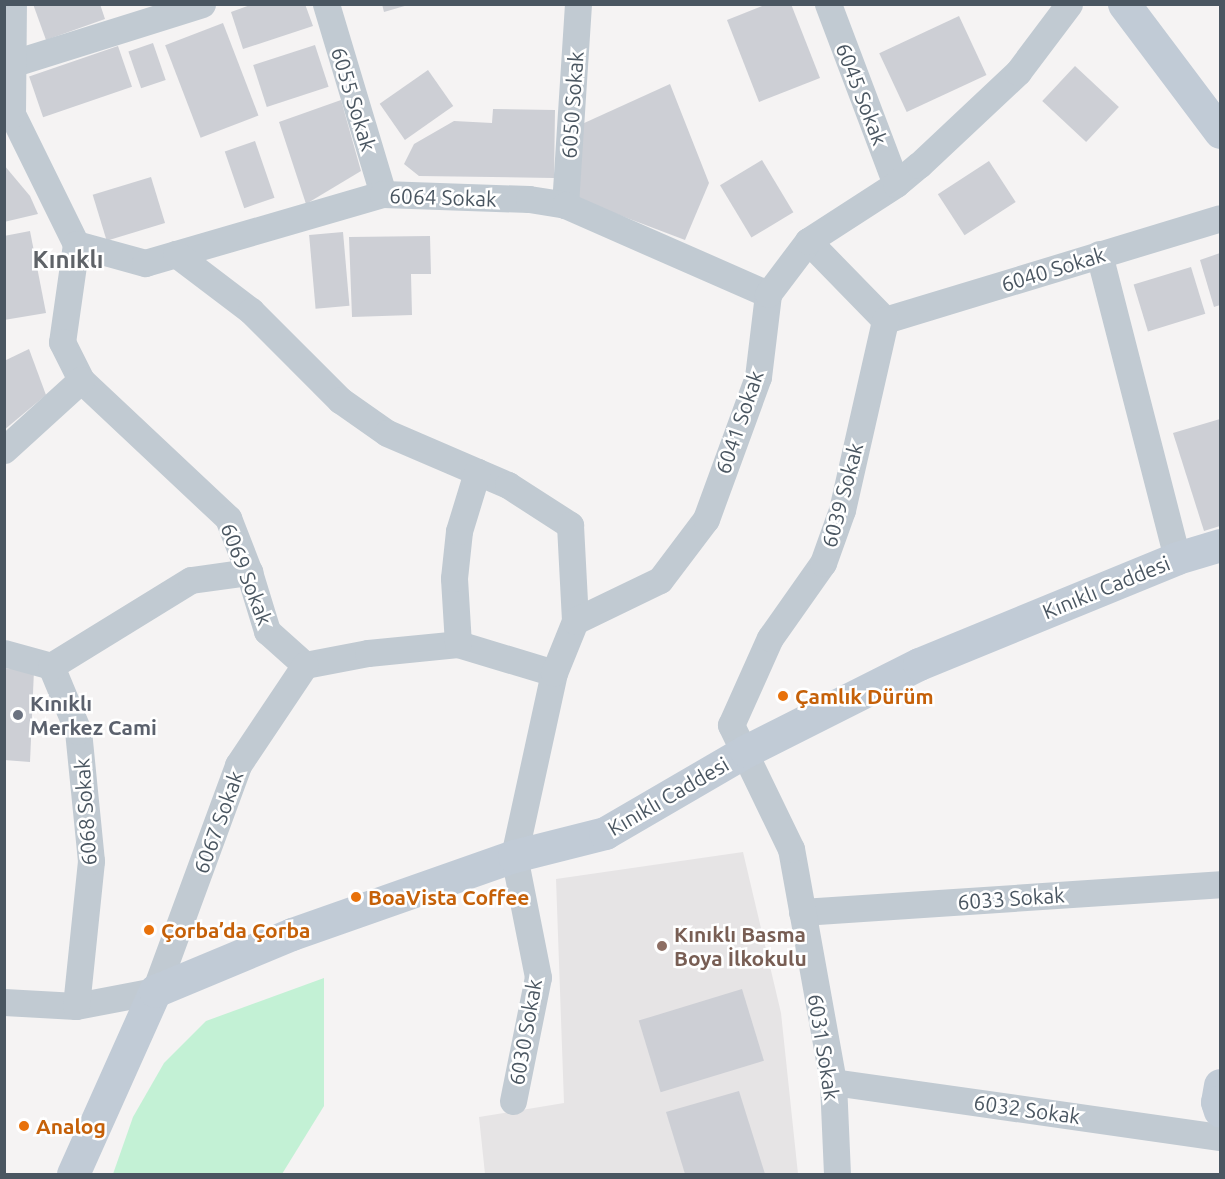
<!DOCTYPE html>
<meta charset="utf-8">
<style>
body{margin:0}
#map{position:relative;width:1225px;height:1179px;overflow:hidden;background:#f5f3f3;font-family:Ubuntu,sans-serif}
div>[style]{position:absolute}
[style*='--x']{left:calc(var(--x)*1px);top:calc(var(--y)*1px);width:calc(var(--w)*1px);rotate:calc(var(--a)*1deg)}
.education>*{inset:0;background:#e6e4e5}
.green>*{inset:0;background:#c3f1d5}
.building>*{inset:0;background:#cdcfd5;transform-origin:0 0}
.street>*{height:27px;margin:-13.5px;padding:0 13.5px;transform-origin:13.5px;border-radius:13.5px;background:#c1cad2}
.secondary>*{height:33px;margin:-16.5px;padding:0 16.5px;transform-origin:16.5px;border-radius:16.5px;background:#c1cbd6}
.dots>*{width:16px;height:16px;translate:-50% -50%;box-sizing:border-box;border:3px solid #fff;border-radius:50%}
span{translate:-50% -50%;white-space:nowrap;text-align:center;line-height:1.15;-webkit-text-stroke:5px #fff;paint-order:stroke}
.street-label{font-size:21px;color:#4a5661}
.food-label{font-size:21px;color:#c56008;font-weight:700}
.left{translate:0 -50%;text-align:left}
.worship-label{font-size:21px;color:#5b616d;font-weight:700}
.education-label{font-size:21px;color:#785e54;font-weight:700}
.quarter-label{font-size:24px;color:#5f6368;font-weight:700}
.frame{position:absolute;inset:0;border:6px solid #4a5661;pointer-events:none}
</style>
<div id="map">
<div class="education">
<div style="clip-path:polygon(743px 852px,781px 1013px,798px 1174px,485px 1174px,479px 1117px,564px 1103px,556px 879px)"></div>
</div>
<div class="green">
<div style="clip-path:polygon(324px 978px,324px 1106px,282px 1174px,113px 1174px,133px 1117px,164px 1063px,206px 1021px)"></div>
</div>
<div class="building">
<div style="clip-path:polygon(33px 4px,100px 4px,105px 19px,46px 40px)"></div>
<div style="clip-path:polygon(253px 4px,305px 4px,313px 26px,243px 49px,231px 12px)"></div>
<div style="clip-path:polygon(382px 4px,408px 4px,408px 5px,384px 12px)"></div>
<div style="clip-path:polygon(767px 4px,791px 4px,820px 78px,759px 102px,727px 20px)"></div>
<div style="left:959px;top:16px;width:65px;height:88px;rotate:65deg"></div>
<div style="left:223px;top:23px;width:99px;height:62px;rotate:69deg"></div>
<div style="left:153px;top:43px;width:39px;height:26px;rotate:71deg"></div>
<div style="left:315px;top:45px;width:44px;height:65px;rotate:72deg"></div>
<div style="left:118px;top:46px;width:43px;height:94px;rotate:71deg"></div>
<div style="left:1075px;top:66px;width:60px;height:48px;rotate:43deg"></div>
<div style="left:428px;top:70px;width:44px;height:59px;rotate:55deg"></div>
<div style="clip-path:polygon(670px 84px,709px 183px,685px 240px,577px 199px,582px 124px)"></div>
<div style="clip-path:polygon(341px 100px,361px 171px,306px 204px,279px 122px)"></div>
<div style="clip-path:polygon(493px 109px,555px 110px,554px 178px,419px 176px,404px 164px,414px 144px,454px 121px,492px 123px)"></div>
<div style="left:255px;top:141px;width:60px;height:32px;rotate:71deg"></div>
<div style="left:762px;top:160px;width:61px;height:49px;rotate:59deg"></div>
<div style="left:989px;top:161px;width:49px;height:61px;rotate:57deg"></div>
<div style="clip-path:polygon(4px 165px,30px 196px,38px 214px,4px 222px)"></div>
<div style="left:151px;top:177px;width:48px;height:61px;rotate:73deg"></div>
<div style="clip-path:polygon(30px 231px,46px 313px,4px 320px,4px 236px)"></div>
<div style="left:343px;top:232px;width:74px;height:34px;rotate:85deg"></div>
<div style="clip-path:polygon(430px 236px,431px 274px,411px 274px,412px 315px,352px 317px,349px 237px)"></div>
<div style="clip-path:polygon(1220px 253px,1220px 305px,1214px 307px,1200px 260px)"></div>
<div style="left:1191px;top:267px;width:49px;height:60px;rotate:73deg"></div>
<div style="clip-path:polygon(29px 349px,46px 395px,4px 430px,4px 361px)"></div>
<div style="clip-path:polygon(1220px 419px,1220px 526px,1204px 531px,1173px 433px)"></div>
<div style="clip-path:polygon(4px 668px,34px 670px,30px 762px,4px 760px)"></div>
<div style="left:742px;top:989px;width:75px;height:108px;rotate:73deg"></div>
<div style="clip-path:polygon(739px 1091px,765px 1174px,685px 1174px,666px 1112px)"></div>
</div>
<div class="street">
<div style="--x:326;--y:4;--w:198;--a:73.3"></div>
<div style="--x:828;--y:4;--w:192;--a:69.3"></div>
<div style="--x:14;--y:63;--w:197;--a:-17.4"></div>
<div style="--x:4;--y:112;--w:8;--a:14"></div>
<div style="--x:12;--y:114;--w:145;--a:63.8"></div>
<div style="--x:12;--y:114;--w:110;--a:-89.5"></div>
<div style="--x:565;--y:205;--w:201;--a:-86.3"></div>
<div style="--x:808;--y:241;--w:110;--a:45.7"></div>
<div style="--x:76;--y:244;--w:99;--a:98.1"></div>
<div style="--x:62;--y:342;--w:42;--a:63.4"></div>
<div style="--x:81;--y:380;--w:202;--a:43.2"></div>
<div style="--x:228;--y:518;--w:58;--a:68.7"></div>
<div style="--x:249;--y:572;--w:62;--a:73"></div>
<div style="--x:267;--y:631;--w:51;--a:41.8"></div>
<div style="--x:305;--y:665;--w:64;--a:-10.8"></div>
<div style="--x:368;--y:653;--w:90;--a:-5.7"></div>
<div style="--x:458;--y:644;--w:100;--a:16.8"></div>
<div style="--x:76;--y:244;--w:72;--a:15.4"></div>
<div style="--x:145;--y:263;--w:248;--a:-16.2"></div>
<div style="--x:383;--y:194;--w:146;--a:2"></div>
<div style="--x:529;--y:199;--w:36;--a:9"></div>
<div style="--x:565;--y:205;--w:222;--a:23.7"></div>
<div style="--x:176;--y:254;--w:94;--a:37.2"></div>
<div style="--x:251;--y:311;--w:126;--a:45"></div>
<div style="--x:340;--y:400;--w:57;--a:35.1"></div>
<div style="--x:387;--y:433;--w:132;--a:23.3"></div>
<div style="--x:508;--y:485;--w:74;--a:32.8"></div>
<div style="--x:570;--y:525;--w:96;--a:87"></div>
<div style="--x:1099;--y:254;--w:314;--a:75.6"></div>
<div style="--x:885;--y:320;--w:350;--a:-16.9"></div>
<div style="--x:4;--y:450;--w:104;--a:-42.3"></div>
<div style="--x:458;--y:644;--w:66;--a:-93.5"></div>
<div style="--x:454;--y:578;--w:47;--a:-83.9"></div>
<div style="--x:459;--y:531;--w:62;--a:-73"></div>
<div style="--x:4;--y:653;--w:49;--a:15.5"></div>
<div style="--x:802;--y:912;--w:419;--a:-3.8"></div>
<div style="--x:4;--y:1002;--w:72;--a:3.2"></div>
<div style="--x:76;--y:1006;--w:80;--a:-10.8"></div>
<div style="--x:155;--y:991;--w:241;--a:-69.8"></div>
<div style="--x:238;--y:765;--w:120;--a:-56.2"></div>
<div style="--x:76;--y:1006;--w:146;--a:-84.1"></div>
<div style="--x:91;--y:861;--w:131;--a:-95.7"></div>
<div style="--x:78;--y:731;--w:70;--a:-112.6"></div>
<div style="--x:51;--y:666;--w:164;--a:-31.6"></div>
<div style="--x:191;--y:580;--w:59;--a:-7.9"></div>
<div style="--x:833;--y:1082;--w:391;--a:8.1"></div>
<div style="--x:513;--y:1101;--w:126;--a:-78.6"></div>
<div style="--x:538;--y:977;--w:123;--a:-101.2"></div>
<div style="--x:514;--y:856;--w:187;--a:-77.7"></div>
<div style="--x:554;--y:673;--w:56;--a:-68"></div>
<div style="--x:575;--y:621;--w:94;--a:-25.8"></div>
<div style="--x:660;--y:580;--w:76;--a:-53"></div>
<div style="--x:706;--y:519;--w:151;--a:-69.9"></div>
<div style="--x:758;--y:377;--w:84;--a:-83.1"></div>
<div style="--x:768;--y:294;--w:66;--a:-53"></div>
<div style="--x:808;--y:241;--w:105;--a:-32.9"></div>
<div style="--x:896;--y:184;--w:30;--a:-40"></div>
<div style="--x:919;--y:165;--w:136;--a:-43.2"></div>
<div style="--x:1018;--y:72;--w:85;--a:-53.1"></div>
<div style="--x:837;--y:1174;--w:92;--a:-92.5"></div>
<div style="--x:833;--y:1082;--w:237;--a:-100.2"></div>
<div style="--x:791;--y:849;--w:138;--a:-115.8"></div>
<div style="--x:731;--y:725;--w:95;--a:-65.9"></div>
<div style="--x:770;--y:638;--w:92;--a:-54.8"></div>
<div style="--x:823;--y:563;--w:56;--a:-70.3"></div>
<div style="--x:842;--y:510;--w:195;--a:-77.2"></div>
</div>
<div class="secondary">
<div style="--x:1124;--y:4;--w:160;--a:53.1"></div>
<div style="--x:1220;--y:1085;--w:17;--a:100"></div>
<div style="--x:1217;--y:1102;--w:9;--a:72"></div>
<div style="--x:73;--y:1174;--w:201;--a:-65.9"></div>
<div style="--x:155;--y:991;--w:148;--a:-22.6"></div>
<div style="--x:292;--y:934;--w:235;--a:-19.4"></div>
<div style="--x:514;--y:856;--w:94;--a:-14.2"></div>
<div style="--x:605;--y:833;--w:163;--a:-30.2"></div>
<div style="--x:746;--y:751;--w:194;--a:-26.7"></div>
<div style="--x:919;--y:664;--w:279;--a:-22.3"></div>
<div style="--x:1177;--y:558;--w:45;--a:-16.8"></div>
</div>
<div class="dots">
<div style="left:783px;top:696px;background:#e8710a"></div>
<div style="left:18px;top:715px;background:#6b7280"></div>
<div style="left:356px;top:897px;background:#e8710a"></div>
<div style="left:149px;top:930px;background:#e8710a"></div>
<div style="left:662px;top:946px;background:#8d6e63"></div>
<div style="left:24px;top:1126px;background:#e8710a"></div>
</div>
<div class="street-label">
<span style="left:862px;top:94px;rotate:69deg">6045 Sokak</span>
<span style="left:354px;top:99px;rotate:73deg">6055 Sokak</span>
<span style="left:572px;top:105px;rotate:-86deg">6050 Sokak</span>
<span style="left:443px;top:197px;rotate:2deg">6064 Sokak</span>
<span style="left:1053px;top:269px;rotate:-17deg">6040 Sokak</span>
<span style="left:739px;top:422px;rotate:-71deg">6041 Sokak</span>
<span style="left:842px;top:495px;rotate:-75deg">6039 Sokak</span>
<span style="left:247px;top:574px;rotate:69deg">6069 Sokak</span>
<span style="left:1106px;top:587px;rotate:-22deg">Kınıklı Caddesi</span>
<span style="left:668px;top:796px;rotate:-30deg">Kınıklı Caddesi</span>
<span style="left:85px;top:812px;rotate:-94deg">6068 Sokak</span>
<span style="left:218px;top:822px;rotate:-70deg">6067 Sokak</span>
<span style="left:1011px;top:898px;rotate:-4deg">6033 Sokak</span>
<span style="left:525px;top:1032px;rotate:-80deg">6030 Sokak</span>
<span style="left:824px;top:1047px;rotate:81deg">6031 Sokak</span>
<span style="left:1027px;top:1109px;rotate:8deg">6032 Sokak</span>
</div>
<div class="food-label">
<span class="left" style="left:795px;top:696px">Çamlık Dürüm</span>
<span class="left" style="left:368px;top:897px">BoaVista Coffee</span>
<span class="left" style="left:161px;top:930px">Çorba’da Çorba</span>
<span class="left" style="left:36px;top:1126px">Analog</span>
</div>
<div class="worship-label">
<span class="left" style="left:30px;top:715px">Kınıklı<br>Merkez Cami</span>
</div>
<div class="education-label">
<span class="left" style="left:674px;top:946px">Kınıklı Basma<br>Boya İlkokulu</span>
</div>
<div class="quarter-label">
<span style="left:68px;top:260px">Kınıklı</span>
</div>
<div class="frame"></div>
</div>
